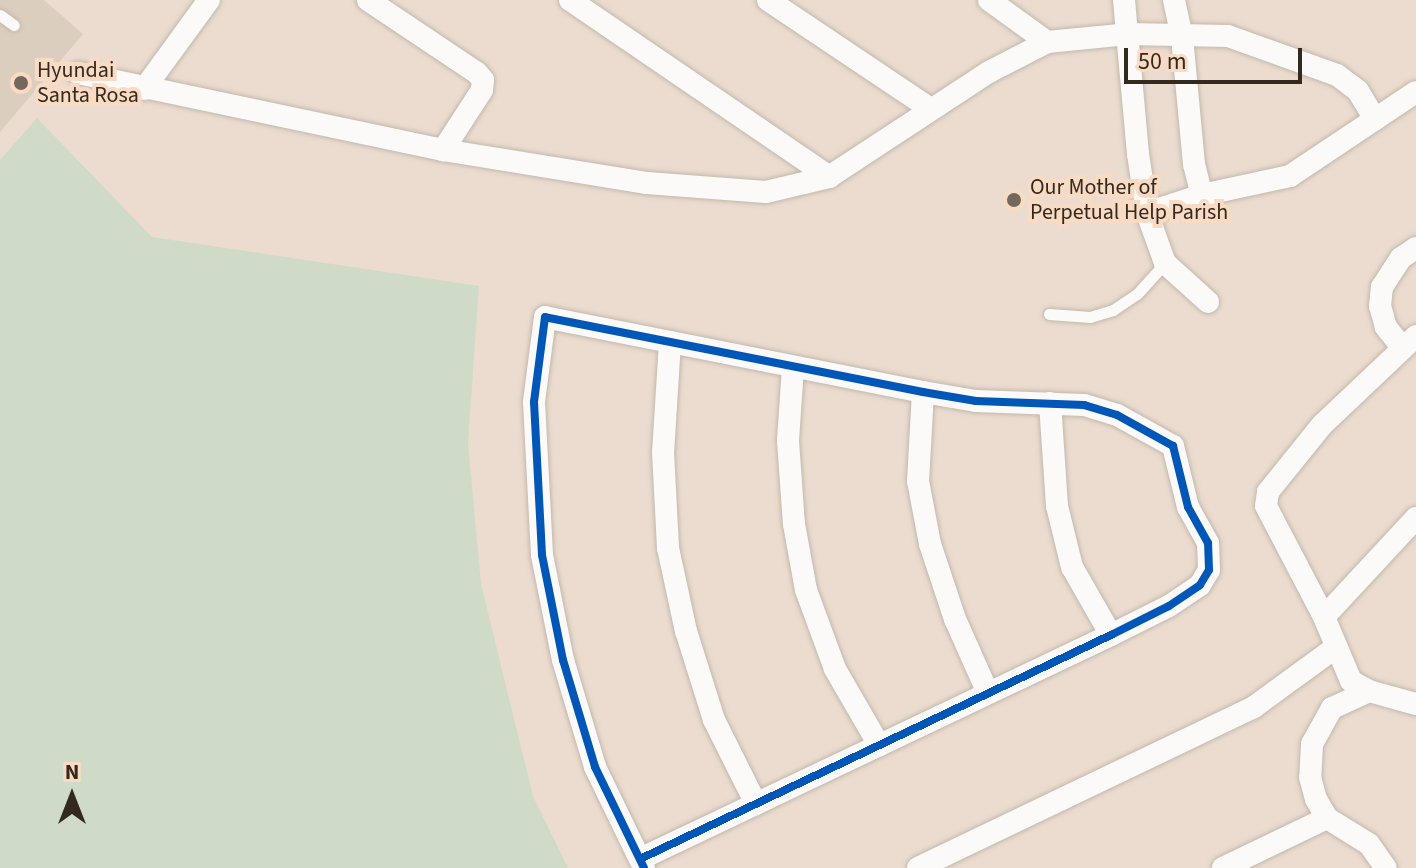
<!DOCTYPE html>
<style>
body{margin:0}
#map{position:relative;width:1416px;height:868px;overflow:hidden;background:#ebdccf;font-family:"Source Sans 3",sans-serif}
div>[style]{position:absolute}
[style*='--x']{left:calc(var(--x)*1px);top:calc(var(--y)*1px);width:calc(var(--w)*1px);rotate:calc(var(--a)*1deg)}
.commercial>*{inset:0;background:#dccebe}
.green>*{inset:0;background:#cfdbc8}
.roads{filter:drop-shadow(0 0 2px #c3b8ad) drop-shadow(0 0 2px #c3b8ad)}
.lane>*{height:11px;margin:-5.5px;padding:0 5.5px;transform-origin:5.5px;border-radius:5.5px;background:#fcfaf8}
.street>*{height:22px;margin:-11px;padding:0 11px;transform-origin:11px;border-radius:11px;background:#fcfaf8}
.cycleway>*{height:8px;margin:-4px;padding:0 4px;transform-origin:4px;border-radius:4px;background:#0057b8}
.dots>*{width:22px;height:22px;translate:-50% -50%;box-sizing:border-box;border:4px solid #f8dbc2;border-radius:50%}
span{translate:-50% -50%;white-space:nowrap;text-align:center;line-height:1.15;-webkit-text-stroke:8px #f8dbc2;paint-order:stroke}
.poi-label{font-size:22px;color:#33291f}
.left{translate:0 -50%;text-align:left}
.north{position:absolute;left:32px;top:756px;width:80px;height:80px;-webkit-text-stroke:6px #f8dbc2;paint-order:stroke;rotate:0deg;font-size:22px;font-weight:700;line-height:32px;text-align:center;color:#33291f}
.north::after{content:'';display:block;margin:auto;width:28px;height:36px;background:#33291f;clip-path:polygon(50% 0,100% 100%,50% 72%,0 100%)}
.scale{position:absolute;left:1124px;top:48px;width:178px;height:36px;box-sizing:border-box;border:4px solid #33291f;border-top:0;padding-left:10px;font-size:24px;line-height:28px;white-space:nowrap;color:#33291f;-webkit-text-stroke:6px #f8dbc2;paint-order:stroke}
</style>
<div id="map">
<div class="commercial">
<div style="clip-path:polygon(0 0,44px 0,83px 34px,0 132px)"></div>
</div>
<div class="green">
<div style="clip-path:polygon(37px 118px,152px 237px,479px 286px,468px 443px,481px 584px,533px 796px,568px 868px,0 868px,0 160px)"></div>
</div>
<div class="roads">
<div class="lane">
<div style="--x:0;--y:15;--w:17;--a:36"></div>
<div style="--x:1049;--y:314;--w:41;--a:4.2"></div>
<div style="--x:1090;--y:317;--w:24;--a:-17"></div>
<div style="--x:1113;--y:310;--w:29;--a:-34"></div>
<div style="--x:1137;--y:294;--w:42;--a:-47.9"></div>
</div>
<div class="street">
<div style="--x:368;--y:0;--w:131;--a:33.8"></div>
<div style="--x:477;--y:73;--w:9;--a:49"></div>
<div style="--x:483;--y:80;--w:10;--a:96"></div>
<div style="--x:482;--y:90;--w:72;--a:123"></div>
<div style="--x:570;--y:0;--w:314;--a:34.3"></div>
<div style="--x:768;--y:0;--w:196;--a:33.8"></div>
<div style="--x:989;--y:0;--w:72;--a:35.9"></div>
<div style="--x:1124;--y:0;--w:155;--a:84.8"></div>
<div style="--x:1138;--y:154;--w:60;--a:81.3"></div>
<div style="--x:1147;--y:213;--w:53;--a:70.2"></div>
<div style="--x:1165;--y:263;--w:58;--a:42.2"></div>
<div style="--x:1174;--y:0;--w:38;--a:78"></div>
<div style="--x:1182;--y:37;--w:128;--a:84.6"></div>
<div style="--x:1194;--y:164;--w:32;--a:76"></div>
<div style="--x:78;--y:73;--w:373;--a:11.9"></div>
<div style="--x:443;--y:150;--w:207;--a:9.2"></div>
<div style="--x:647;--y:183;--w:119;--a:4.3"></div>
<div style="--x:766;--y:192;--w:65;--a:-13.4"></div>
<div style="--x:829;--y:177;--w:191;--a:-33.3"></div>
<div style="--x:989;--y:72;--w:65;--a:-27.3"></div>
<div style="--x:1047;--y:42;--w:81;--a:-5.6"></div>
<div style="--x:1128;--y:34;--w:100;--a:1.1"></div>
<div style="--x:1228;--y:36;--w:116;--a:19.7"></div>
<div style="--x:1337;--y:75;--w:26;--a:37"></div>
<div style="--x:1358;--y:91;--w:33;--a:59"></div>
<div style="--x:144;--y:89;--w:110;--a:-53.9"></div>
<div style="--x:1147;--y:213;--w:58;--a:-18.1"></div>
<div style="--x:1202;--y:195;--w:90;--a:-12.2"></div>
<div style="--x:1290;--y:176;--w:151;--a:-33.7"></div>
<div style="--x:1416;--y:336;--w:129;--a:136.6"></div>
<div style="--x:1322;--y:425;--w:86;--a:128.9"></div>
<div style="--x:1268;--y:492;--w:14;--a:98"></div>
<div style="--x:1266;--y:506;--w:125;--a:62.4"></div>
<div style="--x:1324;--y:617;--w:69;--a:67.1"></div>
<div style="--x:1351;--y:681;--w:21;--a:29"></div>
<div style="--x:1369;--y:691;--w:49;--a:15.5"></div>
<div style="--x:670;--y:342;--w:110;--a:93.6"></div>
<div style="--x:663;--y:452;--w:96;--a:87"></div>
<div style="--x:668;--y:548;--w:85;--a:77.8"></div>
<div style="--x:686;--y:631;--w:93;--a:72.5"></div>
<div style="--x:714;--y:720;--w:94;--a:63.4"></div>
<div style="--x:1402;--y:347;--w:26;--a:-129"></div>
<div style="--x:1386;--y:327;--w:22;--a:-106"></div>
<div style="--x:1380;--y:306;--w:19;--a:-84"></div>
<div style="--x:1382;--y:287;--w:35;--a:-57"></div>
<div style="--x:1401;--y:258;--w:18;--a:-34"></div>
<div style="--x:793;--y:367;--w:74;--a:93.9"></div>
<div style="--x:788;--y:441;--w:83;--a:85.9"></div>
<div style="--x:794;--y:524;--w:67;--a:79.7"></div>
<div style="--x:806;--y:590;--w:84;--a:69.8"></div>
<div style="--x:835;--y:669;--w:88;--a:59.9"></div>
<div style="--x:923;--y:392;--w:89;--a:93.2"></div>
<div style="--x:918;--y:481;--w:64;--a:79.2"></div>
<div style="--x:930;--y:544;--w:79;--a:71.6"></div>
<div style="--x:955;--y:619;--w:81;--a:66"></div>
<div style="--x:1050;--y:403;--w:103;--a:86.1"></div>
<div style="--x:1057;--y:506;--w:63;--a:76.2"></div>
<div style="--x:1072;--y:567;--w:78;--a:60.2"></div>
<div style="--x:1324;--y:617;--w:135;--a:-47.1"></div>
<div style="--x:1369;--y:691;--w:41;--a:155.3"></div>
<div style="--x:1332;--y:708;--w:41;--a:119.1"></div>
<div style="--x:1312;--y:744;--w:33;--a:93"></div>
<div style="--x:1310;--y:777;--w:23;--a:75"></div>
<div style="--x:1316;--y:799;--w:22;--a:60"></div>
<div style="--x:1327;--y:818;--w:49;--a:31.8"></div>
<div style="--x:1369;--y:844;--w:29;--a:55"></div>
<div style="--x:640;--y:859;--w:522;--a:-25.44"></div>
<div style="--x:1111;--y:635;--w:65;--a:-26.6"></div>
<div style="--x:1169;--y:606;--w:37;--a:-34"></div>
<div style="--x:1200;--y:585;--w:17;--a:-59"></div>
<div style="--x:1209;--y:570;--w:27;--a:-92"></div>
<div style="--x:1208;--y:543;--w:41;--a:-119.1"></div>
<div style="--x:1188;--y:507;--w:63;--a:-103.8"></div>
<div style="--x:1173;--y:446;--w:64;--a:-151"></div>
<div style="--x:1117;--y:415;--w:34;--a:-163"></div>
<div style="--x:1084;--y:405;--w:108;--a:-177.9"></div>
<div style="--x:976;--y:401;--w:54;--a:-170.4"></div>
<div style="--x:923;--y:392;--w:385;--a:-168.8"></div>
<div style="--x:545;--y:317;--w:86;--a:97.4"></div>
<div style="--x:534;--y:402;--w:153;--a:87"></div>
<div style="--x:542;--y:555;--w:107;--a:78.7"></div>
<div style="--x:563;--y:660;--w:112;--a:73.3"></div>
<div style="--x:595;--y:767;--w:112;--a:64.1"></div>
<div style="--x:918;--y:868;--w:373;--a:-25.6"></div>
<div style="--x:1254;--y:707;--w:102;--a:-36.2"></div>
<div style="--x:1223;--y:868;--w:115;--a:-25.7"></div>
</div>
</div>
<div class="cycleway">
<div style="--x:640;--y:859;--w:522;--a:-25.44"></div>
<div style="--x:1111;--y:635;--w:65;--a:-26.6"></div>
<div style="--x:1169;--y:606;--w:37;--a:-34"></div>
<div style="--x:1200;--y:585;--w:17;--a:-59"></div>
<div style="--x:1209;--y:570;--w:27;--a:-92"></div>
<div style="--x:1208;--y:543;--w:41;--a:-119.1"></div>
<div style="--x:1188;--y:507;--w:63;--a:-103.8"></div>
<div style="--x:1173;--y:446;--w:64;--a:-151"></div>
<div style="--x:1117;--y:415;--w:34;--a:-163"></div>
<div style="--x:1084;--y:405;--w:108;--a:-177.9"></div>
<div style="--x:976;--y:401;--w:54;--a:-170.4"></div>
<div style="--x:923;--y:392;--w:385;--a:-168.8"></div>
<div style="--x:545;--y:317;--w:86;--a:97.4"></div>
<div style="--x:534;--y:402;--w:153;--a:87"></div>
<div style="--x:542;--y:555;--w:107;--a:78.7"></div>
<div style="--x:563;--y:660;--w:112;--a:73.3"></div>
<div style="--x:595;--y:767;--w:112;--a:64.1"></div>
</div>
<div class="dots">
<div style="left:21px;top:83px;background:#73685d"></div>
<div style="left:1014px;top:200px;background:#73685d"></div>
</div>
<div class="poi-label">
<span class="left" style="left:37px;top:83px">Hyundai<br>Santa Rosa</span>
<span class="left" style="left:1030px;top:200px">Our Mother of<br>Perpetual Help Parish</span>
</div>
<div class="north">N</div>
<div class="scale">50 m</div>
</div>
